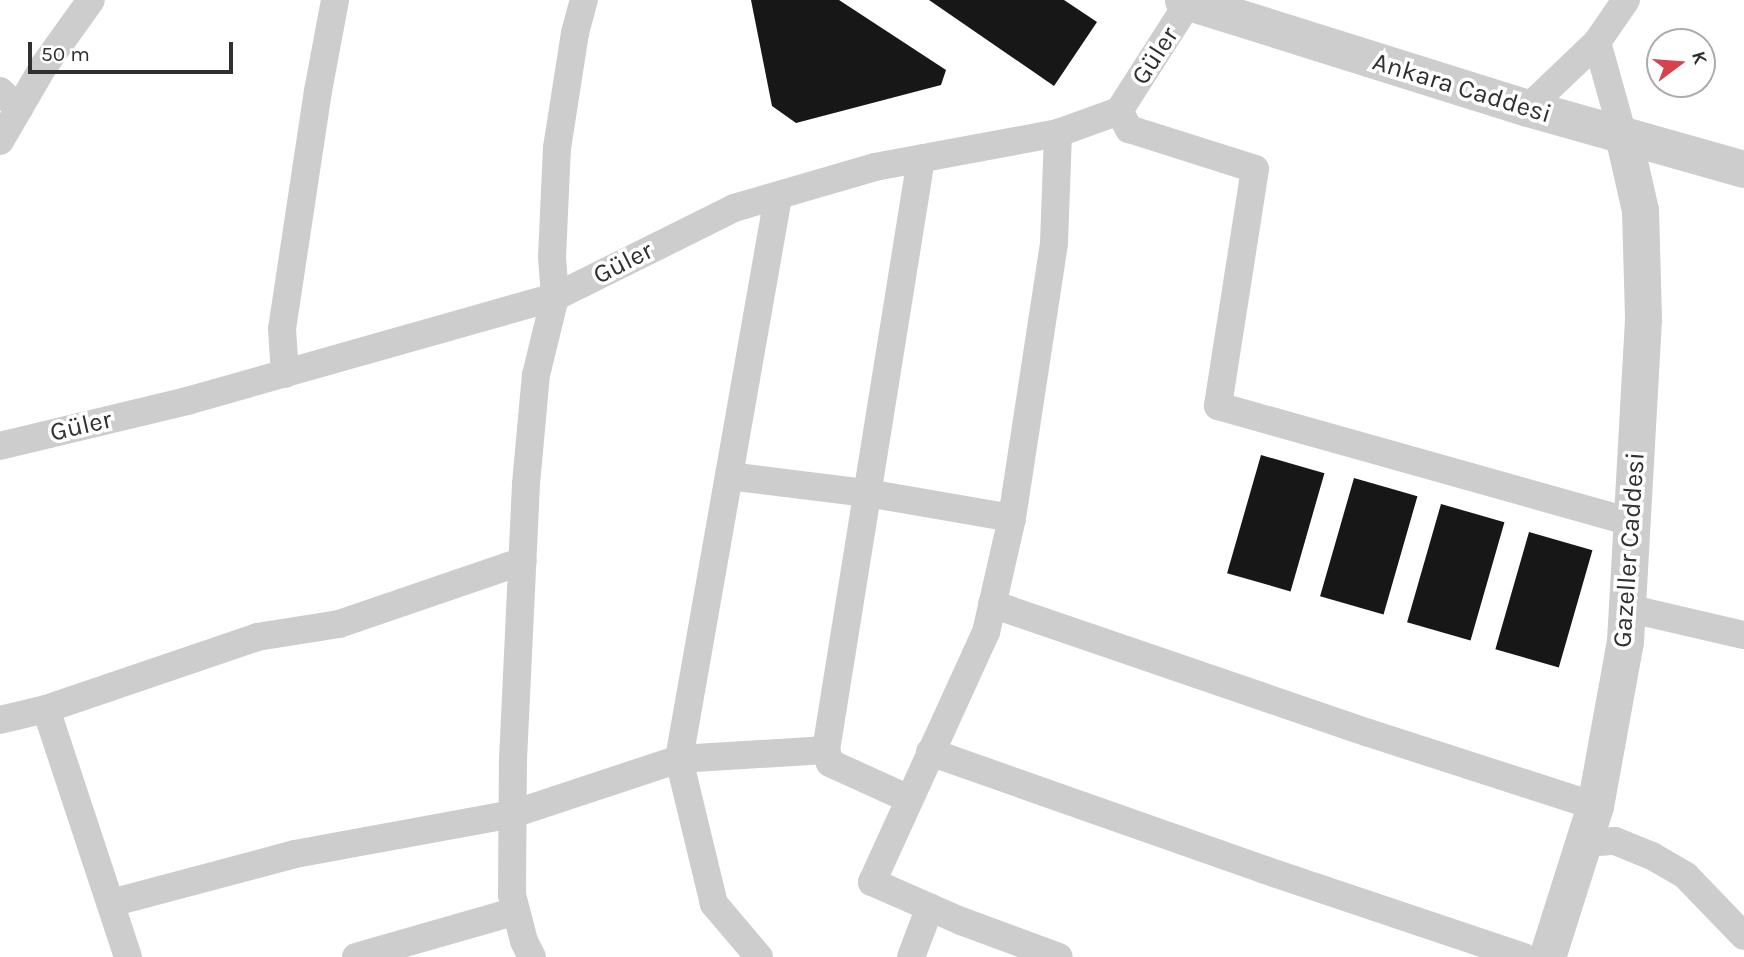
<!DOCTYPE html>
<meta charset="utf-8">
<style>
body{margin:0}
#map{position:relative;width:1744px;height:957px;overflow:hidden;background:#fff;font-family:Karla,sans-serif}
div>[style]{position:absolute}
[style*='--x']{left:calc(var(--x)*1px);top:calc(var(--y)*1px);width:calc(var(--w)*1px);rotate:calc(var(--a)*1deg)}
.building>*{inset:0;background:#171717;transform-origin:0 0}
.minor>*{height:28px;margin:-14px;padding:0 14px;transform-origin:14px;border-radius:14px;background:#cdcdcd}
.tertiary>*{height:37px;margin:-18.5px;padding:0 18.5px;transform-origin:18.5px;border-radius:18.5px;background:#cdcdcd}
span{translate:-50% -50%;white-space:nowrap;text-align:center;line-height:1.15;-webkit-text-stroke:7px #fff;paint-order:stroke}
.street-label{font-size:26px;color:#303030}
.north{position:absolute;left:1646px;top:28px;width:70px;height:70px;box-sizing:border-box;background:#fff;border:2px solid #acacac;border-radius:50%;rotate:74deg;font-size:19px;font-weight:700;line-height:28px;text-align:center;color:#303030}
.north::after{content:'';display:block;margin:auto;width:24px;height:32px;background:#d8424d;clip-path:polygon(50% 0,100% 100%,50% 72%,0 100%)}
.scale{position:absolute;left:28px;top:42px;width:205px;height:32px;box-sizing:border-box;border:4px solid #303030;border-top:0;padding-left:9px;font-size:21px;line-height:24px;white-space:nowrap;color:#303030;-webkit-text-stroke:5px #fff;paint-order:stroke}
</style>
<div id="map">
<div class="building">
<div style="clip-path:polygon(751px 0,839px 0,946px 70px,941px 85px,796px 123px,772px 106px)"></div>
<div style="clip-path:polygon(929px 0,1064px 0,1097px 22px,1054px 86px)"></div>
<div style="left:1261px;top:455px;width:66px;height:123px;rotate:16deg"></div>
<div style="left:1354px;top:478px;width:66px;height:123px;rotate:16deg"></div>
<div style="left:1441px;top:504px;width:66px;height:123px;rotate:16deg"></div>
<div style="left:1529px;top:532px;width:66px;height:122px;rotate:16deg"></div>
</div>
<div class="minor">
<div style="--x:1597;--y:42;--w:97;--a:74.4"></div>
<div style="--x:0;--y:91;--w:26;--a:43"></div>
<div style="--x:1528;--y:108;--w:95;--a:-43.7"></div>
<div style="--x:1597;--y:42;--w:51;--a:-55.4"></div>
<div style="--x:1119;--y:111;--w:21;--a:61"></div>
<div style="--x:1129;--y:129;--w:132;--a:17.6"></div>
<div style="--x:1255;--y:169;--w:240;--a:98.9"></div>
<div style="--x:1218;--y:406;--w:428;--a:15.7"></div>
<div style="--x:0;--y:141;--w:86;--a:-59.8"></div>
<div style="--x:43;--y:67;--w:82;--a:-54.4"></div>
<div style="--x:285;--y:374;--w:45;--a:-93.8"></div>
<div style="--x:282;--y:329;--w:241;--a:-81.4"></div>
<div style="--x:318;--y:91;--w:93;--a:-79.4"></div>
<div style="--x:0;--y:446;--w:192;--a:-13.5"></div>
<div style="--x:187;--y:401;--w:382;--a:-15.8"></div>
<div style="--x:555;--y:297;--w:200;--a:-26.4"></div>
<div style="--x:734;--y:208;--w:147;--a:-16.2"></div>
<div style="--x:875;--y:167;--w:186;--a:-10.5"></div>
<div style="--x:1058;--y:133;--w:65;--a:-19.8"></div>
<div style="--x:1119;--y:111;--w:128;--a:-57.4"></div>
<div style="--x:729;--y:476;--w:145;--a:7.1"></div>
<div style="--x:873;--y:494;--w:141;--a:9.8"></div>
<div style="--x:1012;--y:518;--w:117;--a:102.8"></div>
<div style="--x:986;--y:632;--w:275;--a:114.5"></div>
<div style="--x:872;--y:882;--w:97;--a:23.7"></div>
<div style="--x:961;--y:921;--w:104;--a:20.2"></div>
<div style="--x:1012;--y:518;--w:278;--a:-81.3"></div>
<div style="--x:1054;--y:243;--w:110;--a:-87.9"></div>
<div style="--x:992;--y:604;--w:398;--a:18.9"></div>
<div style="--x:1369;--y:733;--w:237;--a:17.9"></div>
<div style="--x:1627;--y:608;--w:120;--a:13"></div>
<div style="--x:46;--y:709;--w:261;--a:71.7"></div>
<div style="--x:0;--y:720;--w:47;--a:-13.4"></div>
<div style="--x:46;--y:709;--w:223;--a:-18.8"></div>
<div style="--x:257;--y:637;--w:83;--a:-9"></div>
<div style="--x:339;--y:624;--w:194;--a:-18.9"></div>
<div style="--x:930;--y:752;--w:355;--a:19.4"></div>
<div style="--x:1265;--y:870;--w:273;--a:18.6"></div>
<div style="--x:909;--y:799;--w:87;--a:-155.5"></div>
<div style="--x:830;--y:763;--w:14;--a:-107"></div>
<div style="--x:826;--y:750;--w:599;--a:-80.87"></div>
<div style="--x:1585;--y:843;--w:30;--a:-4"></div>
<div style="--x:1615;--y:841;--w:40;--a:22"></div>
<div style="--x:1652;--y:856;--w:39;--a:30"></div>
<div style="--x:1686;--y:876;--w:83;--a:46"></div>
<div style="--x:111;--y:903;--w:190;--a:-14.9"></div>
<div style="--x:295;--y:854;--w:222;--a:-10.4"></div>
<div style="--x:513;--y:814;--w:175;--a:-18.3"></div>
<div style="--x:679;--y:759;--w:147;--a:-3.5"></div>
<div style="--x:356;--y:957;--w:166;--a:-16"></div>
<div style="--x:532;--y:957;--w:18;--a:-117"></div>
<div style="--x:524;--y:941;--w:48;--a:-104.6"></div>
<div style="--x:512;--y:895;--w:135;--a:-89.6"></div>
<div style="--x:513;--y:760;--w:276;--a:-87.3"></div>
<div style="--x:526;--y:484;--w:109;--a:-84.8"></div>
<div style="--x:536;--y:375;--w:80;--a:-76.3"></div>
<div style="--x:555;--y:297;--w:40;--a:-94.3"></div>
<div style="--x:552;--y:257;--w:109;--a:-87.4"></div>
<div style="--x:557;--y:148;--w:116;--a:-81.1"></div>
<div style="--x:575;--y:33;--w:34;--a:-75"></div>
<div style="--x:759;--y:957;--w:70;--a:-130.3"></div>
<div style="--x:714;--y:904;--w:149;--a:-103.6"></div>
<div style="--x:679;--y:759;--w:571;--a:-80.01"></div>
<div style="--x:911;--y:957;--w:53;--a:-69.2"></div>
</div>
<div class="tertiary">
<div style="--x:1183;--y:0;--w:362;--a:17.4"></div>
<div style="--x:1528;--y:108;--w:224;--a:15.8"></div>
<div style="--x:1547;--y:957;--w:158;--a:-72.4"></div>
<div style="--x:1595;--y:806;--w:168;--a:-79.7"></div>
<div style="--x:1625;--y:641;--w:324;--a:-86.8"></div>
<div style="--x:1643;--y:317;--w:107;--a:-91.6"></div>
<div style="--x:1640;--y:210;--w:77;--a:-102.8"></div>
</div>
<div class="street-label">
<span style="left:1155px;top:56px;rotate:-57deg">Güler</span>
<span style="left:1462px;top:88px;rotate:17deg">Ankara Caddesi</span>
<span style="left:623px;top:263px;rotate:-27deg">Güler</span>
<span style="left:81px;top:426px;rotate:-13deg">Güler</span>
<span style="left:1629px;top:550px;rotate:-86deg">Gazeller Caddesi</span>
</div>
<div class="north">K</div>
<div class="scale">50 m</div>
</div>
